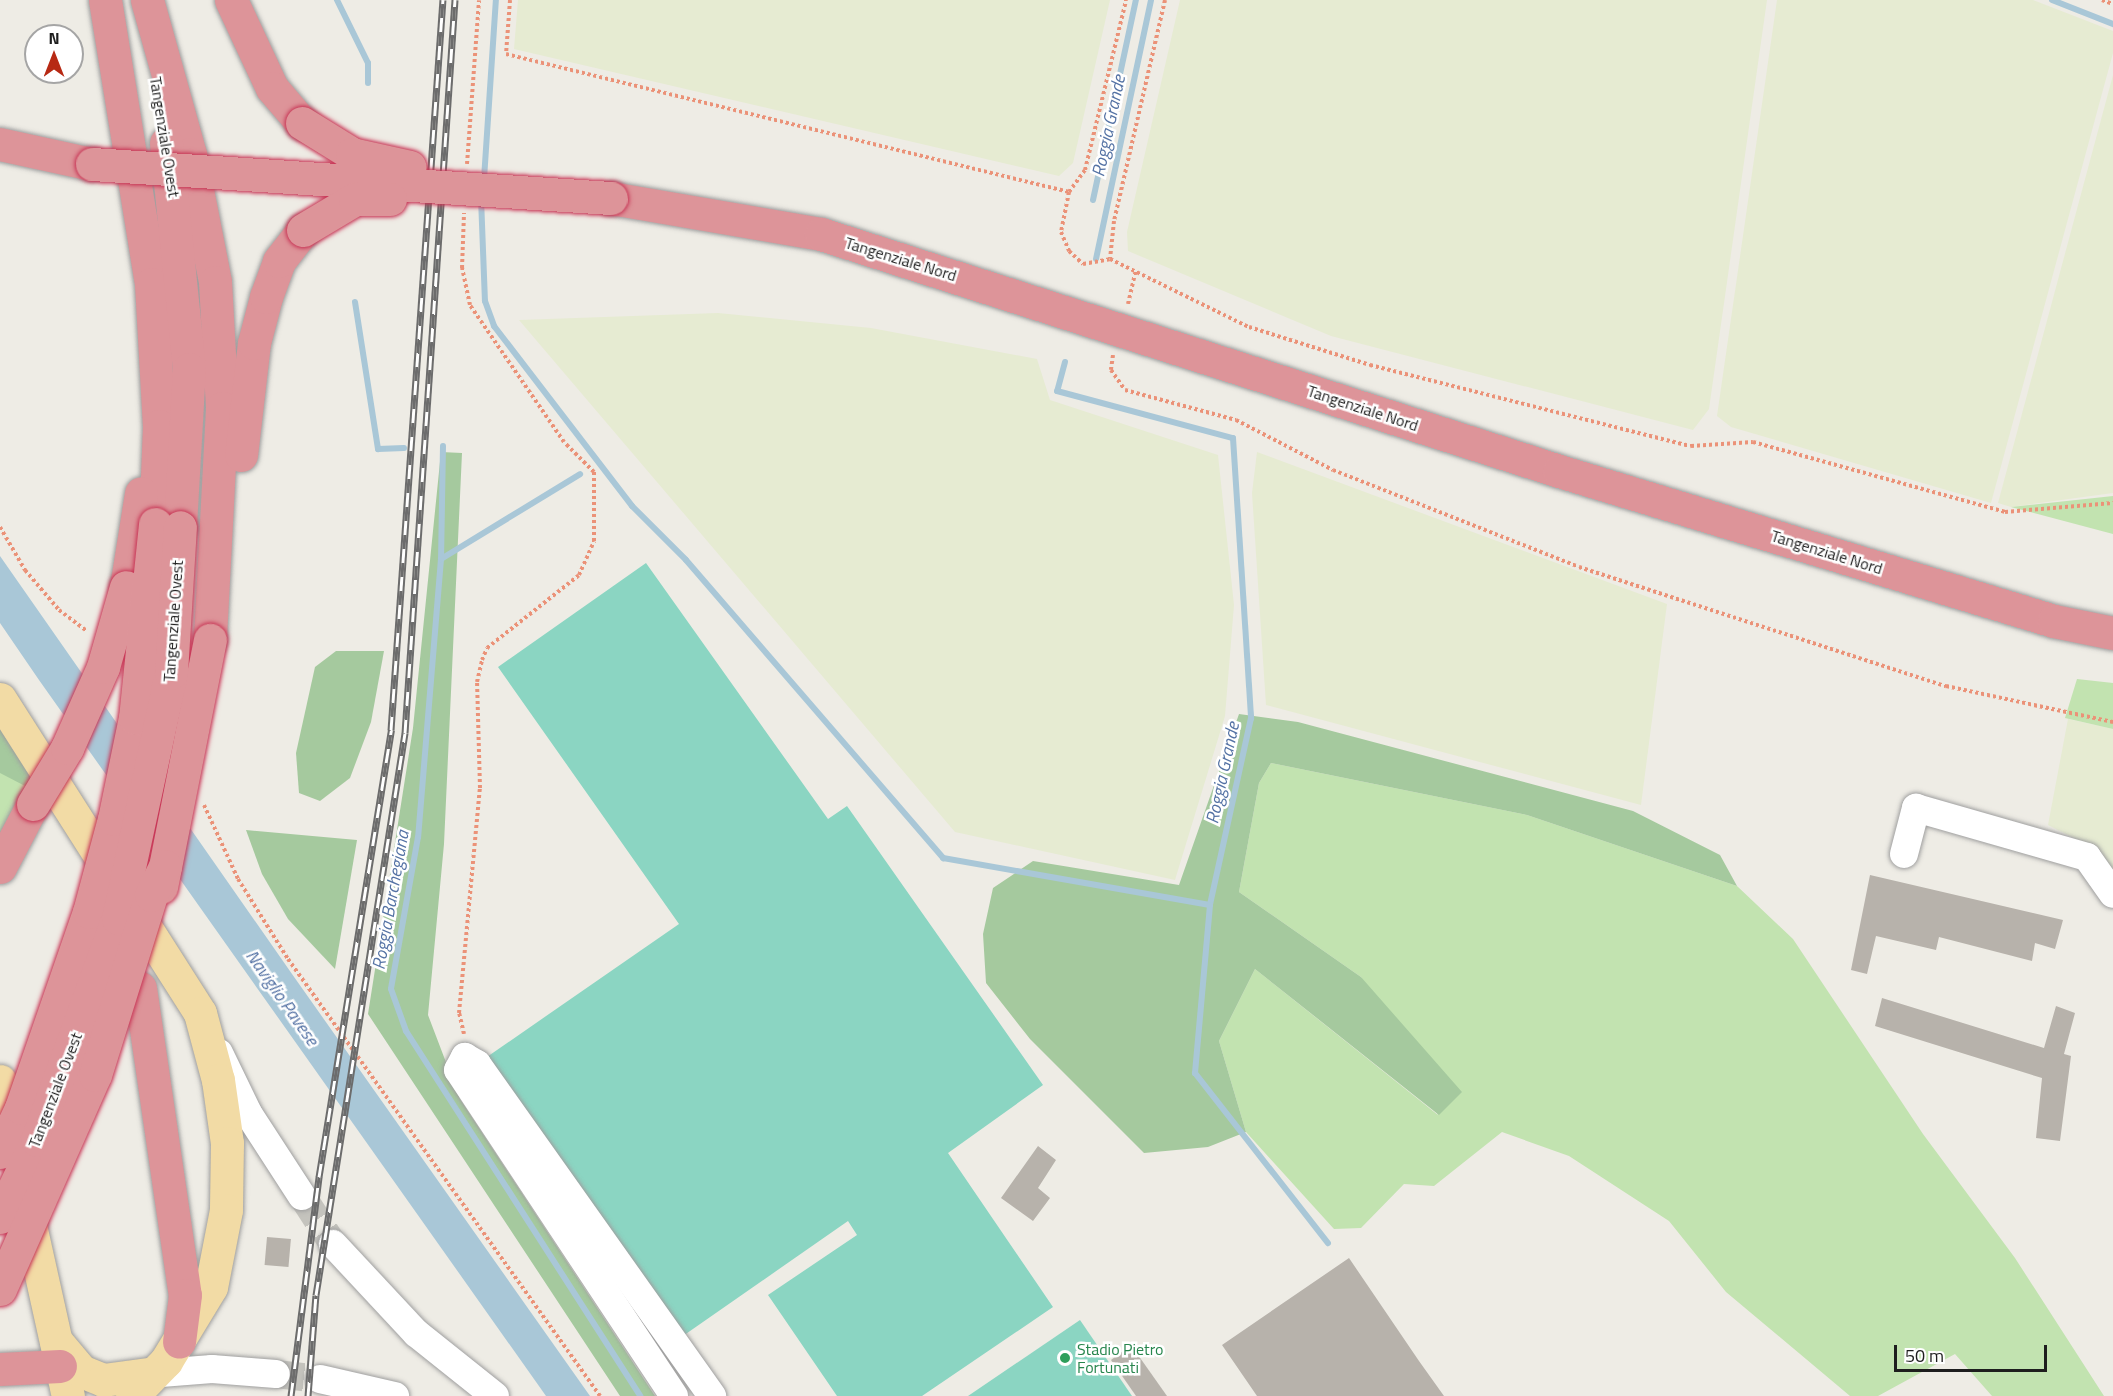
<!DOCTYPE html>
<style>
body{margin:0}
#map{position:relative;width:2113px;height:1396px;overflow:hidden;background:#eeece5;font-family:"Titillium Web",sans-serif}
div>[style]{position:absolute}
[style*='--x']{left:calc(var(--x)*1px);top:calc(var(--y)*1px);width:calc(var(--w)*1px);rotate:calc(var(--a)*1deg)}
.farmland>*{inset:0;background:#e6ebd2}
.grass>*{inset:0;background:#c2e3b0}
.forest>*{inset:0;background:#a5c99e}
.pitch>*{inset:0;background:#8bd5c2}
.water>*{inset:0;background:#a9c7d7}
.stream>*{height:6px;margin:-3px;padding:0 3px;transform-origin:3px;border-radius:3px;background:#a9c7d7}
.building>*{inset:0;background:#b7b2ab;transform-origin:0 0}
.minor-tunnel>*{height:28px;margin-top:-14px;transform-origin:0;background:repeating-linear-gradient(90deg,#c4c3bd 0 28px,transparent 0 42px)}
.path>*{height:4px;margin-top:-2px;transform-origin:0;background:repeating-linear-gradient(90deg,#eb9278 0 3px,transparent 0 6px)}
.roads{filter:drop-shadow(0 0 2px #9f9f9f) drop-shadow(0 0 2px #9f9f9f)}
.minor>*{height:28px;margin:-14px;padding:0 14px;transform-origin:14px;border-radius:14px;background:#fff}
.major>*{height:33px;margin:-16.5px;padding:0 16.5px;transform-origin:16.5px;border-radius:16.5px;background:#f2dba5}
.highway>*{height:33px;margin:-16.5px;padding:0 16.5px;transform-origin:16.5px;border-radius:16.5px;background:#dd9499}
.rail>*{height:7px;margin-top:-3.5px;transform-origin:0;background:repeating-linear-gradient(90deg,#fff 0 14px,#6c6c6c 0 28px);box-sizing:border-box;border-block:2px solid #6c6c6c}
.bridges{filter:drop-shadow(0 0 2px #c83656) drop-shadow(0 0 2px #c83656)}
.highway-bridge>*{height:33px;margin:-16.5px;padding:0 16.5px;transform-origin:16.5px;border-radius:16.5px;background:#dd9499}
.dots>*{width:16px;height:16px;translate:-50% -50%;box-sizing:border-box;border:3px solid #fff;border-radius:50%}
span{translate:-50% -50%;white-space:nowrap;text-align:center;line-height:1.15;-webkit-text-stroke:5px #fff;paint-order:stroke}
.street-label{font-size:16px;color:#1e1e1e}
.leisure-label{font-size:16px;color:#27864d}
.left{translate:0 -50%;text-align:left}
.water-label{font-size:18px;color:#5472a4;font-style:italic}
.north{position:absolute;left:24px;top:24px;width:60px;height:60px;box-sizing:border-box;background:#fff;border:2px solid #a5a5a5;border-radius:50%;rotate:0deg;font-size:16px;font-weight:700;line-height:24px;text-align:center;color:#1e1e1e}
.north::after{content:'';display:block;margin:auto;width:21px;height:27px;background:#b72914;clip-path:polygon(50% 0,100% 100%,50% 72%,0 100%)}
.scale{position:absolute;left:1894px;top:1345px;width:153px;height:27px;box-sizing:border-box;border:3px solid #1e1e1e;border-top:0;padding-left:8px;font-size:18px;line-height:21px;white-space:nowrap;color:#1e1e1e;-webkit-text-stroke:4px #fff;paint-order:stroke}
</style>
<div id="map">
<div class="farmland">
<div style="clip-path:polygon(518px 0,1110px 0,1073px 163px,1059px 176px,514px 49px)"></div>
<div style="clip-path:polygon(1180px 0,1767px 0,1709px 409px,1693px 430px,1331px 336px,1128px 251px,1127px 232px)"></div>
<div style="clip-path:polygon(1777px 0,2033px 0,2113px 31px,2113px 53px,1991px 503px,1731px 427px,1717px 416px)"></div>
<div style="clip-path:polygon(2113px 75px,2113px 493px,2011px 507px,1998px 503px)"></div>
<div style="clip-path:polygon(718px 313px,871px 328px,1037px 359px,1050px 400px,1218px 455px,1234px 605px,1225px 716px,1175px 880px,955px 832px,519px 320px)"></div>
<div style="clip-path:polygon(1257px 452px,1667px 604px,1641px 805px,1266px 705px,1252px 493px)"></div>
<div style="clip-path:polygon(2068px 719px,2113px 729px,2113px 875px,2101px 852px,2048px 825px)"></div>
</div>
<div class="grass">
<div style="clip-path:polygon(2113px 496px,2113px 534px,2011px 507px)"></div>
<div style="clip-path:polygon(2077px 679px,2113px 683px,2113px 729px,2065px 718px)"></div>
<div style="clip-path:polygon(1271px 763px,1527px 815px,1737px 886px,1793px 939px,1923px 1134px,2015px 1258px,2104px 1396px,1992px 1396px,1955px 1354px,1878px 1396px,1850px 1396px,1726px 1292px,1669px 1221px,1569px 1156px,1502px 1132px,1434px 1186px,1404px 1184px,1361px 1228px,1334px 1229px,1246px 1132px,1219px 1041px,1255px 969px,1438px 1115px,1361px 977px,1239px 892px,1259px 783px)"></div>
<div style="clip-path:polygon(6px 772px,29px 788px,0 839px,0 773px)"></div>
</div>
<div class="forest">
<div style="clip-path:polygon(441px 452px,462px 453px,444px 844px,428px 1015px,460px 1099px,655px 1396px,620px 1396px,368px 1014px,413px 728px)"></div>
<div style="clip-path:polygon(336px 651px,384px 651px,371px 722px,350px 778px,320px 801px,299px 793px,296px 753px,315px 667px)"></div>
<div style="clip-path:polygon(1239px 714px,1298px 722px,1633px 811px,1720px 855px,1737px 886px,1527px 815px,1271px 763px,1259px 783px,1239px 892px,1361px 977px,1462px 1092px,1439px 1115px,1255px 969px,1219px 1041px,1246px 1132px,1208px 1147px,1144px 1153px,1030px 1039px,986px 983px,983px 934px,993px 888px,1033px 861px,1179px 885px)"></div>
<div style="clip-path:polygon(0 728px,37px 775px,29px 788px,0 773px)"></div>
<div style="clip-path:polygon(246px 830px,357px 840px,335px 969px,288px 919px,262px 874px)"></div>
</div>
<div class="pitch">
<div style="clip-path:polygon(646px 563px,828px 819px,847px 806px,1043px 1085px,948px 1153px,1053px 1307px,922px 1396px,837px 1396px,768px 1295px,857px 1235px,848px 1221px,680px 1338px,484px 1059px,679px 924px,498px 667px)"></div>
<div style="clip-path:polygon(1080px 1320px,1132px 1396px,968px 1396px)"></div>
</div>
<div class="water">
<div style="clip-path:polygon(0 556px,292px 974px,590px 1396px,546px 1396px,39px 680px,0 623px)"></div>
</div>
<div class="stream">
<div style="--x:337;--y:0;--w:70;--a:63.8"></div>
<div style="--x:368;--y:63;--w:20;--a:90"></div>
<div style="--x:2052;--y:0;--w:66;--a:21.5"></div>
<div style="--x:484;--y:179;--w:179;--a:-86.2"></div>
<div style="--x:481;--y:198;--w:103;--a:87.8"></div>
<div style="--x:485;--y:301;--w:27;--a:70"></div>
<div style="--x:494;--y:326;--w:227;--a:52.5"></div>
<div style="--x:632;--y:506;--w:76;--a:45"></div>
<div style="--x:686;--y:560;--w:394;--a:49.2"></div>
<div style="--x:943;--y:858;--w:271;--a:10"></div>
<div style="--x:1093;--y:200;--w:205;--a:-77.9"></div>
<div style="--x:1096;--y:259;--w:265;--a:-78"></div>
<div style="--x:355;--y:302;--w:149;--a:81.1"></div>
<div style="--x:378;--y:449;--w:26;--a:-2"></div>
<div style="--x:1065;--y:362;--w:30;--a:105"></div>
<div style="--x:1057;--y:391;--w:182;--a:15"></div>
<div style="--x:1233;--y:438;--w:281;--a:86.3"></div>
<div style="--x:1251;--y:718;--w:191;--a:102.4"></div>
<div style="--x:1210;--y:905;--w:169;--a:95.1"></div>
<div style="--x:1195;--y:1073;--w:216;--a:52"></div>
<div style="--x:443;--y:446;--w:113;--a:91"></div>
<div style="--x:441;--y:559;--w:279;--a:94.7"></div>
<div style="--x:418;--y:837;--w:154;--a:100.1"></div>
<div style="--x:391;--y:989;--w:45;--a:70.3"></div>
<div style="--x:406;--y:1031;--w:434;--a:57.3"></div>
<div style="--x:441;--y:559;--w:163;--a:-31.4"></div>
</div>
<div class="building">
<div style="clip-path:polygon(1870px 875px,2063px 920px,2055px 949px,2035px 943px,2032px 961px,1939px 937px,1936px 950px,1876px 936px,1867px 974px,1851px 970px)"></div>
<div style="clip-path:polygon(1882px 998px,2044px 1048px,2056px 1006px,2075px 1013px,2064px 1054px,2071px 1056px,2060px 1141px,2036px 1138px,2042px 1078px,1875px 1026px)"></div>
<div style="clip-path:polygon(1038px 1146px,1056px 1160px,1038px 1188px,1050px 1198px,1033px 1221px,1001px 1198px)"></div>
<div style="left:267px;top:1237px;width:24px;height:28px;rotate:5deg"></div>
<div style="clip-path:polygon(1349px 1258px,1419px 1361px,1444px 1396px,1257px 1396px,1222px 1345px)"></div>
<div style="clip-path:polygon(1131px 1345px,1167px 1396px,1136px 1396px,1111px 1360px)"></div>
</div>
<div class="minor-tunnel">
<div style="--x:302;--y:1196;--w:57;--a:57.1"></div>
<div style="--x:276;--y:1374;--w:44;--a:6.5"></div>
</div>
<div class="path">
<div style="--x:510;--y:0;--w:54;--a:94.2"></div>
<div style="--x:506;--y:54;--w:580;--a:13.77"></div>
<div style="--x:1069;--y:192;--w:27;--a:-54"></div>
<div style="--x:1085;--y:170;--w:175;--a:-76.4"></div>
<div style="--x:1165;--y:0;--w:227;--a:103"></div>
<div style="--x:1114;--y:221;--w:38;--a:96"></div>
<div style="--x:1110;--y:259;--w:155;--a:26.1"></div>
<div style="--x:1249;--y:327;--w:127;--a:17.4"></div>
<div style="--x:1370;--y:365;--w:331;--a:14.2"></div>
<div style="--x:1691;--y:446;--w:62;--a:-3.7"></div>
<div style="--x:1753;--y:442;--w:262;--a:15.5"></div>
<div style="--x:2005;--y:512;--w:108;--a:-4.8"></div>
<div style="--x:2102;--y:0;--w:12;--a:20"></div>
<div style="--x:467;--y:164;--w:164;--a:-85.8"></div>
<div style="--x:1069;--y:192;--w:41;--a:101.3"></div>
<div style="--x:1061;--y:232;--w:21;--a:67"></div>
<div style="--x:1069;--y:251;--w:19;--a:43"></div>
<div style="--x:1083;--y:264;--w:27;--a:-10"></div>
<div style="--x:1128;--y:304;--w:35;--a:-77"></div>
<div style="--x:1113;--y:355;--w:15;--a:98"></div>
<div style="--x:1111;--y:370;--w:24;--a:55"></div>
<div style="--x:1125;--y:390;--w:115;--a:15.1"></div>
<div style="--x:1236;--y:420;--w:109;--a:27.3"></div>
<div style="--x:1333;--y:470;--w:264;--a:21.5"></div>
<div style="--x:1579;--y:567;--w:386;--a:18"></div>
<div style="--x:1946;--y:686;--w:171;--a:12.2"></div>
<div style="--x:0;--y:527;--w:50;--a:59.8"></div>
<div style="--x:25;--y:570;--w:52;--a:49.6"></div>
<div style="--x:59;--y:610;--w:35;--a:37"></div>
<div style="--x:204;--y:805;--w:81;--a:65.3"></div>
<div style="--x:238;--y:879;--w:94;--a:58"></div>
<div style="--x:288;--y:959;--w:537;--a:54.47"></div>
<div style="--x:464;--y:1034;--w:22;--a:-103"></div>
<div style="--x:459;--y:1013;--w:226;--a:-84.7"></div>
<div style="--x:480;--y:788;--w:106;--a:-91.6"></div>
<div style="--x:477;--y:682;--w:23;--a:-77"></div>
<div style="--x:482;--y:660;--w:13;--a:-67"></div>
<div style="--x:487;--y:648;--w:117;--a:-38.4"></div>
<div style="--x:579;--y:575;--w:37;--a:-66"></div>
<div style="--x:594;--y:541;--w:69;--a:-90"></div>
<div style="--x:594;--y:472;--w:42;--a:-135"></div>
<div style="--x:564;--y:442;--w:166;--a:-124.5"></div>
<div style="--x:470;--y:305;--w:38;--a:-102"></div>
<div style="--x:462;--y:268;--w:55;--a:-87.9"></div>
</div>
<div class="roads">
<div class="minor">
<div style="--x:1904;--y:854;--w:48;--a:-75.4"></div>
<div style="--x:1916;--y:808;--w:178;--a:16"></div>
<div style="--x:2087;--y:857;--w:45;--a:54.9"></div>
<div style="--x:219;--y:1053;--w:67;--a:64.2"></div>
<div style="--x:248;--y:1113;--w:99;--a:57"></div>
<div style="--x:333;--y:1244;--w:122;--a:47"></div>
<div style="--x:416;--y:1333;--w:101;--a:38.6"></div>
<div style="--x:148;--y:1374;--w:64;--a:-4.5"></div>
<div style="--x:212;--y:1369;--w:64;--a:4.5"></div>
<div style="--x:320;--y:1379;--w:77;--a:12.8"></div>
<div style="--x:674;--y:1396;--w:391;--a:-123.5"></div>
<div style="--x:458;--y:1070;--w:15;--a:-62"></div>
<div style="--x:465;--y:1057;--w:14;--a:30"></div>
<div style="--x:477;--y:1064;--w:407;--a:54.7"></div>
</div>
<div class="major">
<div style="--x:0;--y:699;--w:372;--a:57.5"></div>
<div style="--x:200;--y:1013;--w:69;--a:75"></div>
<div style="--x:218;--y:1080;--w:64;--a:81.9"></div>
<div style="--x:227;--y:1143;--w:67;--a:90.9"></div>
<div style="--x:226;--y:1210;--w:78;--a:101"></div>
<div style="--x:211;--y:1287;--w:87;--a:121.3"></div>
<div style="--x:166;--y:1361;--w:49;--a:134.2"></div>
<div style="--x:0;--y:1081;--w:68;--a:78.2"></div>
<div style="--x:26;--y:1207;--w:194;--a:77.5"></div>
<div style="--x:56;--y:1341;--w:39;--a:50"></div>
<div style="--x:81;--y:1371;--w:24;--a:22"></div>
<div style="--x:103;--y:1380;--w:45;--a:-7.6"></div>
</div>
<div class="highway">
<div style="--x:105;--y:0;--w:288;--a:80.8"></div>
<div style="--x:151;--y:284;--w:142;--a:86.8"></div>
<div style="--x:159;--y:426;--w:98;--a:92.3"></div>
<div style="--x:147;--y:0;--w:160;--a:74.4"></div>
<div style="--x:190;--y:154;--w:130;--a:78.9"></div>
<div style="--x:215;--y:282;--w:126;--a:86.8"></div>
<div style="--x:222;--y:408;--w:232;--a:93"></div>
<div style="--x:231;--y:0;--w:97;--a:65"></div>
<div style="--x:272;--y:88;--w:46;--a:49.4"></div>
<div style="--x:166;--y:143;--w:227;--a:84.2"></div>
<div style="--x:189;--y:369;--w:158;--a:93.3"></div>
<div style="--x:0;--y:144;--w:94;--a:12.3"></div>
<div style="--x:611;--y:198;--w:213;--a:9.7"></div>
<div style="--x:821;--y:234;--w:775;--a:17.8"></div>
<div style="--x:1559;--y:471;--w:517;--a:16.86"></div>
<div style="--x:2054;--y:621;--w:60;--a:11.5"></div>
<div style="--x:241;--y:455;--w:113;--a:-83.4"></div>
<div style="--x:254;--y:343;--w:48;--a:-75.4"></div>
<div style="--x:266;--y:297;--w:38;--a:-70"></div>
<div style="--x:279;--y:261;--w:39;--a:-52"></div>
<div style="--x:126;--y:587;--w:95;--a:-80.9"></div>
<div style="--x:0;--y:867;--w:71;--a:-62.4"></div>
<div style="--x:140;--y:988;--w:310;--a:81.7"></div>
<div style="--x:185;--y:1295;--w:47;--a:97.3"></div>
<div style="--x:0;--y:1369;--w:60;--a:-2.9"></div>
</div>
</div>
<div class="rail">
<div style="--x:291;--y:1396;--w:221;--a:-82.7"></div>
<div style="--x:319;--y:1177;--w:453;--a:-80.8"></div>
<div style="--x:391;--y:730;--w:732;--a:-85.93"></div>
<div style="--x:308;--y:1396;--w:101;--a:-85.5"></div>
<div style="--x:316;--y:1295;--w:569;--a:-81"></div>
<div style="--x:405;--y:733;--w:735;--a:-86.1"></div>
</div>
<div class="bridges">
<div class="highway-bridge">
<div style="--x:302;--y:123;--w:59;--a:31.8"></div>
<div style="--x:352;--y:154;--w:59;--a:12.6"></div>
<div style="--x:92;--y:164;--w:520;--a:3.75"></div>
<div style="--x:303;--y:230;--w:61;--a:-30.8"></div>
<div style="--x:355;--y:199;--w:35;--a:0"></div>
<div style="--x:33;--y:804;--w:66;--a:-58.7"></div>
<div style="--x:67;--y:748;--w:89;--a:-66"></div>
<div style="--x:103;--y:667;--w:83;--a:-74"></div>
<div style="--x:161;--y:887;--w:252;--a:-78.8"></div>
<div style="--x:0;--y:1152;--w:49;--a:-64.5"></div>
<div style="--x:21;--y:1108;--w:207;--a:-70.9"></div>
<div style="--x:89;--y:912;--w:96;--a:-75"></div>
<div style="--x:114;--y:819;--w:103;--a:-78.3"></div>
<div style="--x:135;--y:718;--w:195;--a:-84.1"></div>
<div style="--x:0;--y:1217;--w:85;--a:-64.3"></div>
<div style="--x:37;--y:1140;--w:236;--a:-70"></div>
<div style="--x:118;--y:918;--w:251;--a:-77.8"></div>
<div style="--x:171;--y:673;--w:146;--a:-86.5"></div>
<div style="--x:0;--y:1289;--w:234;--a:-66.1"></div>
<div style="--x:95;--y:1075;--w:189;--a:-72.7"></div>
<div style="--x:151;--y:895;--w:32;--a:-64"></div>
</div>
</div>
<div class="dots">
<div style="left:1065px;top:1358px;background:#2e9e5b"></div>
</div>
<div class="street-label">
<span style="left:165px;top:137px;rotate:81deg">Tangenziale Ovest</span>
<span style="left:901px;top:259px;rotate:17deg">Tangenziale Nord</span>
<span style="left:1363px;top:408px;rotate:18deg">Tangenziale Nord</span>
<span style="left:1827px;top:552px;rotate:17deg">Tangenziale Nord</span>
<span style="left:173px;top:621px;rotate:-86deg">Tangenziale Ovest</span>
<span style="left:55px;top:1090px;rotate:-69deg">Tangenziale Ovest</span>
</div>
<div class="leisure-label">
<span class="left" style="left:1077px;top:1358px">Stadio Pietro<br>Fortunati</span>
</div>
<div class="water-label">
<span style="left:1109px;top:126px;rotate:-78deg">Roggia Grande</span>
<span style="left:1223px;top:773px;rotate:-78deg">Roggia Grande</span>
<span style="left:391px;top:900px;rotate:-80deg">Roggia Barchegiana</span>
<span style="left:282px;top:998px;rotate:55deg">Naviglio Pavese</span>
</div>
<div class="north">N</div>
<div class="scale">50 m</div>
</div>
